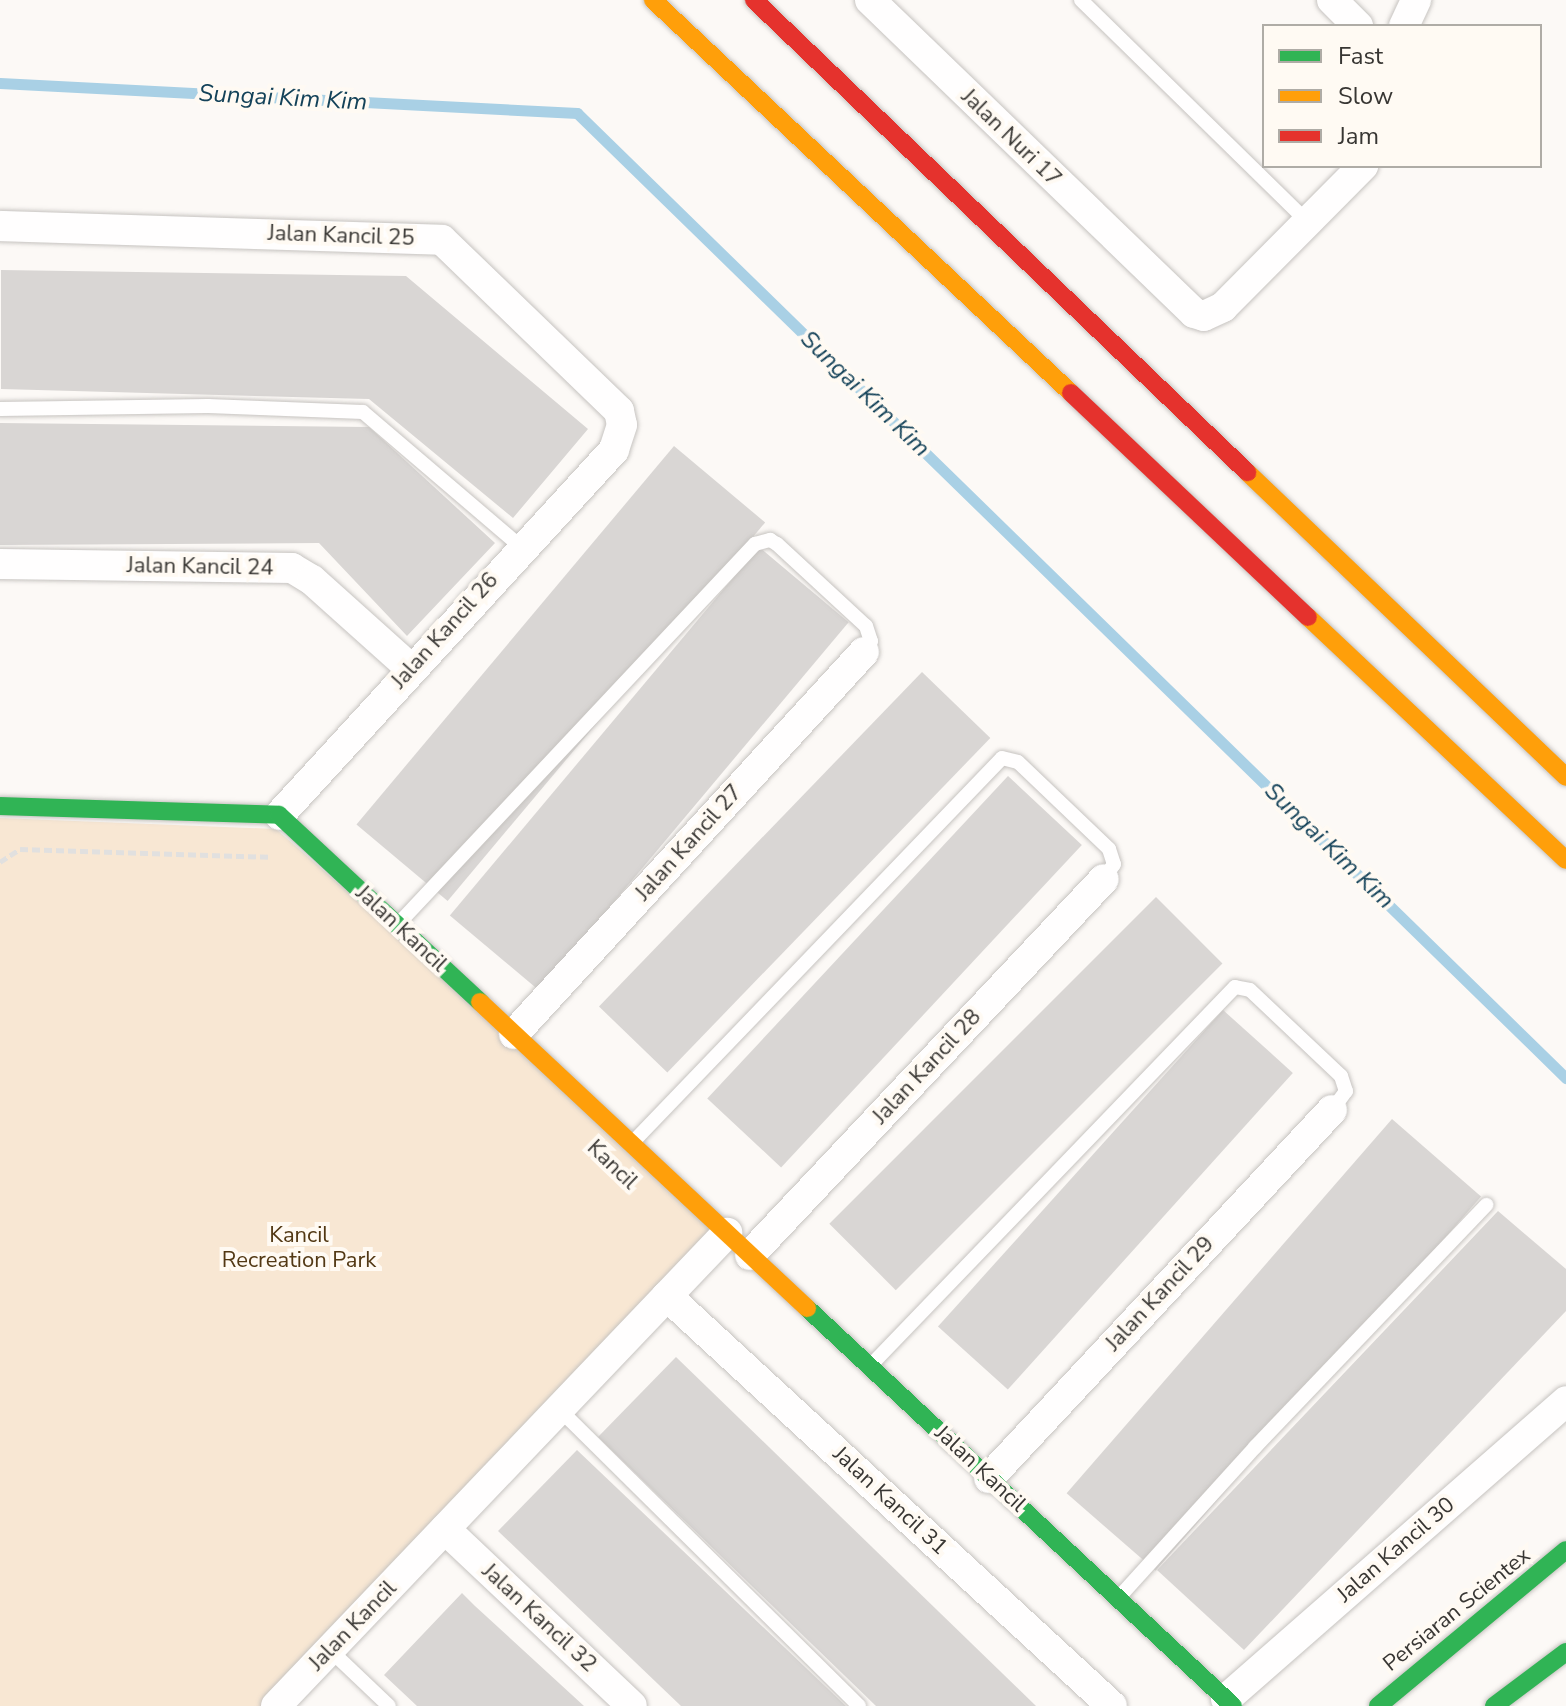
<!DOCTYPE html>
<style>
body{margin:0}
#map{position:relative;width:1566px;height:1706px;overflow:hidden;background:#fcf9f6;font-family:"Nunito Sans",sans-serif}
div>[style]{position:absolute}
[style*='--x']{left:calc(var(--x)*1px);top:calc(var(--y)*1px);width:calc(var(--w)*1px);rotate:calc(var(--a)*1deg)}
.green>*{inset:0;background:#f8e7d3}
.stream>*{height:11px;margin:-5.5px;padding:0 5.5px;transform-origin:5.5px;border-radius:5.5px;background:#a9d0e5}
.building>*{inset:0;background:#d9d6d4;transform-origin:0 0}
.path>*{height:5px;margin-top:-2.5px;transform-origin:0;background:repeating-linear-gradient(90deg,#e1e0df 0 8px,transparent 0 12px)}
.roads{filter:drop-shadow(0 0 2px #c6c3c0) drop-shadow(0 0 2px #c6c3c0)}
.lane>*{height:14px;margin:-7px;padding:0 7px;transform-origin:7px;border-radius:7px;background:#fffefe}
.street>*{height:30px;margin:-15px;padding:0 15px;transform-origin:15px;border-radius:15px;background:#fffefe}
.fast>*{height:18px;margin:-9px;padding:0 9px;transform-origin:9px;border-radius:9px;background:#30b455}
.slow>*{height:18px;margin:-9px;padding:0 9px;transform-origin:9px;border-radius:9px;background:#ff9f0a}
.jam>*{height:18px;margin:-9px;padding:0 9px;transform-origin:9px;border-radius:9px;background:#e5322d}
span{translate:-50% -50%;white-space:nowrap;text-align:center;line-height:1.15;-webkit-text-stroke:8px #fffaf3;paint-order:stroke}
.street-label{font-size:22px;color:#383633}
.park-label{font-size:22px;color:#523814}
.water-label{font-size:24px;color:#144259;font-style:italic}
.legend{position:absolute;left:1262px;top:24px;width:280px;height:144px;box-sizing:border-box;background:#fffaf3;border:2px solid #afaca6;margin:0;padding:10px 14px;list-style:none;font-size:24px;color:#383633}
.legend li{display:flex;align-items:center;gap:16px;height:40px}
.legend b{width:40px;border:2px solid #afaca6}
</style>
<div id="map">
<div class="green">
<div style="clip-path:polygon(0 818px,276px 829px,732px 1228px,276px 1706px,0 1706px)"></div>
</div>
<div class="stream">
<div style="--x:0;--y:83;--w:578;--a:2.98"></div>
<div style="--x:577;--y:113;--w:1382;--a:44.3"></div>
</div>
<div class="building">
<div style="clip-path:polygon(1px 270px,406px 276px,588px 429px,513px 518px,369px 399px,1px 389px)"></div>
<div style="clip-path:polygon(0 423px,369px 427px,495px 543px,407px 636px,319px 543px,0 545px)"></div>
<div style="left:674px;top:446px;width:119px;height:494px;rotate:40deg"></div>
<div style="left:759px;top:547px;width:117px;height:481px;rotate:40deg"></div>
<div style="left:922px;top:672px;width:95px;height:465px;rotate:44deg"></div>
<div style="left:1008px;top:776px;width:101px;height:441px;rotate:43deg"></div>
<div style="left:1156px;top:897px;width:94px;height:462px;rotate:45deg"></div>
<div style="left:1223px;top:1010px;width:94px;height:426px;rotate:42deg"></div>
<div style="left:1392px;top:1119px;width:118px;height:496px;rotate:41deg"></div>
<div style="clip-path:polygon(1498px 1211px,1566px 1269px,1566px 1311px,1244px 1650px,1157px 1570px)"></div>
<div style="clip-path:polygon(676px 1357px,1036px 1706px,876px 1706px,598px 1437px)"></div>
<div style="clip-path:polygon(577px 1450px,846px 1706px,681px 1706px,498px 1531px)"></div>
<div style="clip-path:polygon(462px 1593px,475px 1606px,584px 1706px,417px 1706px,384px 1675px)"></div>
</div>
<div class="path">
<div style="--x:0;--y:862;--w:24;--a:-33"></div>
<div style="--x:20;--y:849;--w:249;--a:1.8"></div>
</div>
<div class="roads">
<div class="lane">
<div style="--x:1081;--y:0;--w:318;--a:44.4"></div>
<div style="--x:0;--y:409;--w:208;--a:-0.8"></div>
<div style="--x:208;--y:406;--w:155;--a:2.2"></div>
<div style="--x:363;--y:412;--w:208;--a:40.5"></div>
<div style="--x:400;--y:922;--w:519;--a:-46.8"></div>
<div style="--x:755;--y:544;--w:16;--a:-15"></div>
<div style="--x:770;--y:540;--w:8;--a:30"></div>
<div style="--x:777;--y:544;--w:121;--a:42.7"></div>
<div style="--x:866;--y:626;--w:16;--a:72"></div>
<div style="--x:871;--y:641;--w:13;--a:122"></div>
<div style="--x:634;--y:1141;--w:531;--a:-46.14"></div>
<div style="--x:1002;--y:758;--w:16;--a:14"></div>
<div style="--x:1018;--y:762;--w:126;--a:43.7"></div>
<div style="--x:1109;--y:849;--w:16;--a:72"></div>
<div style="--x:1114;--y:864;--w:18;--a:124"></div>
<div style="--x:873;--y:1363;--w:522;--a:-46.09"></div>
<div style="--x:1235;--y:987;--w:15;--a:11"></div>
<div style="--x:1250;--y:990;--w:125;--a:43.4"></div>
<div style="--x:1341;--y:1076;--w:16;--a:72"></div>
<div style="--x:1346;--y:1091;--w:24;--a:126"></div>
<div style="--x:559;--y:1409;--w:422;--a:44.7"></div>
<div style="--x:1121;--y:1595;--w:200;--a:-47.8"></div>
<div style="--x:1255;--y:1447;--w:335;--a:-46.3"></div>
<div style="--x:330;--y:1650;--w:81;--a:43.5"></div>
</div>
<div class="street">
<div style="--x:870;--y:0;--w:450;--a:44"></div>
<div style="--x:1194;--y:313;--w:10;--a:17"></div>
<div style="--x:1204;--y:316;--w:21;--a:-25"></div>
<div style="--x:1223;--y:307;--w:199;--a:-45.2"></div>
<div style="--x:1332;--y:0;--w:37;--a:45"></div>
<div style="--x:1404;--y:26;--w:29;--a:-65"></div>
<div style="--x:0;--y:226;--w:442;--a:1.8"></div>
<div style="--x:442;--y:240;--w:246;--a:44"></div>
<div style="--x:619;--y:411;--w:14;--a:78"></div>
<div style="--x:622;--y:425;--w:26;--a:108"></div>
<div style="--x:614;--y:450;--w:495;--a:132.5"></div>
<div style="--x:0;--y:564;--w:292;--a:0.8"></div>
<div style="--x:292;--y:568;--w:23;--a:31"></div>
<div style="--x:312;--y:580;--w:132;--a:41.9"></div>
<div style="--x:514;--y:1034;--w:518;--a:-47.5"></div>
<div style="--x:750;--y:1255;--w:516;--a:-46.73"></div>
<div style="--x:667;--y:1296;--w:605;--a:42.66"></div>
<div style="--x:989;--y:1478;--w:503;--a:-47.01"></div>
<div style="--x:445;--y:1529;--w:257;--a:43.4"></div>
<div style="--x:1226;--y:1699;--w:452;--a:-41.2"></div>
<div style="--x:276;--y:1706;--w:654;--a:-46.36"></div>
</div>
<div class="fast">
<div style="--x:0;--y:806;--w:279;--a:1.8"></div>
<div style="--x:279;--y:815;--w:275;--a:42.9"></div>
<div style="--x:807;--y:1308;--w:583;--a:43.05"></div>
<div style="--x:1378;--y:1706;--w:244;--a:-39.7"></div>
<div style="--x:1494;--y:1706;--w:90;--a:-36.9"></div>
</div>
<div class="slow">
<div style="--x:653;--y:0;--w:574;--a:43.23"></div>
<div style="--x:1247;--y:472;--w:441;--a:43.7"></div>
<div style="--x:1308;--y:617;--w:354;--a:43.3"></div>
<div style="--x:480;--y:1002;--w:448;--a:43.1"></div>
</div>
<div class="jam">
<div style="--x:754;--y:0;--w:683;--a:43.75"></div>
<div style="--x:1071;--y:393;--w:326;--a:43.4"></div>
</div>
</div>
<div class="street-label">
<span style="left:1011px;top:138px;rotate:44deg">Jalan Nuri 17</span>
<span style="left:341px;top:236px;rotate:2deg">Jalan Kancil 25</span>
<span style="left:200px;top:567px;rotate:1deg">Jalan Kancil 24</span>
<span style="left:445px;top:631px;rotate:-48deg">Jalan Kancil 26</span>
<span style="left:689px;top:843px;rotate:-48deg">Jalan Kancil 27</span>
<span style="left:401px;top:929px;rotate:43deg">Jalan Kancil</span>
<span style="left:927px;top:1067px;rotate:-47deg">Jalan Kancil 28</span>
<span style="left:612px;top:1165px;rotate:44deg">Kancil</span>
<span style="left:1160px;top:1294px;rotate:-47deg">Jalan Kancil 29</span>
<span style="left:980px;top:1469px;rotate:43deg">Jalan Kancil</span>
<span style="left:890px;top:1501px;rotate:43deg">Jalan Kancil 31</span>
<span style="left:1396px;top:1550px;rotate:-41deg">Jalan Kancil 30</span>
<span style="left:1457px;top:1610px;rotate:-39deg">Persiaran Scientex</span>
<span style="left:539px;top:1618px;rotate:43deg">Jalan Kancil 32</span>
<span style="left:353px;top:1626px;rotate:-46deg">Jalan Kancil</span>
</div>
<div class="park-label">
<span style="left:299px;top:1248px">Kancil<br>Recreation Park</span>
</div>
<div class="water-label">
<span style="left:283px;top:98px;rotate:3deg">Sungai Kim Kim</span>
<span style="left:865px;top:394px;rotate:44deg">Sungai Kim Kim</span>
<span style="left:1329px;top:846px;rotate:44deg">Sungai Kim Kim</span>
</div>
<ul class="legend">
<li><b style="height:10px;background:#30b455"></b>Fast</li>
<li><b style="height:10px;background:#ff9f0a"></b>Slow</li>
<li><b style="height:10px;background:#e5322d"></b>Jam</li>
</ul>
</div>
